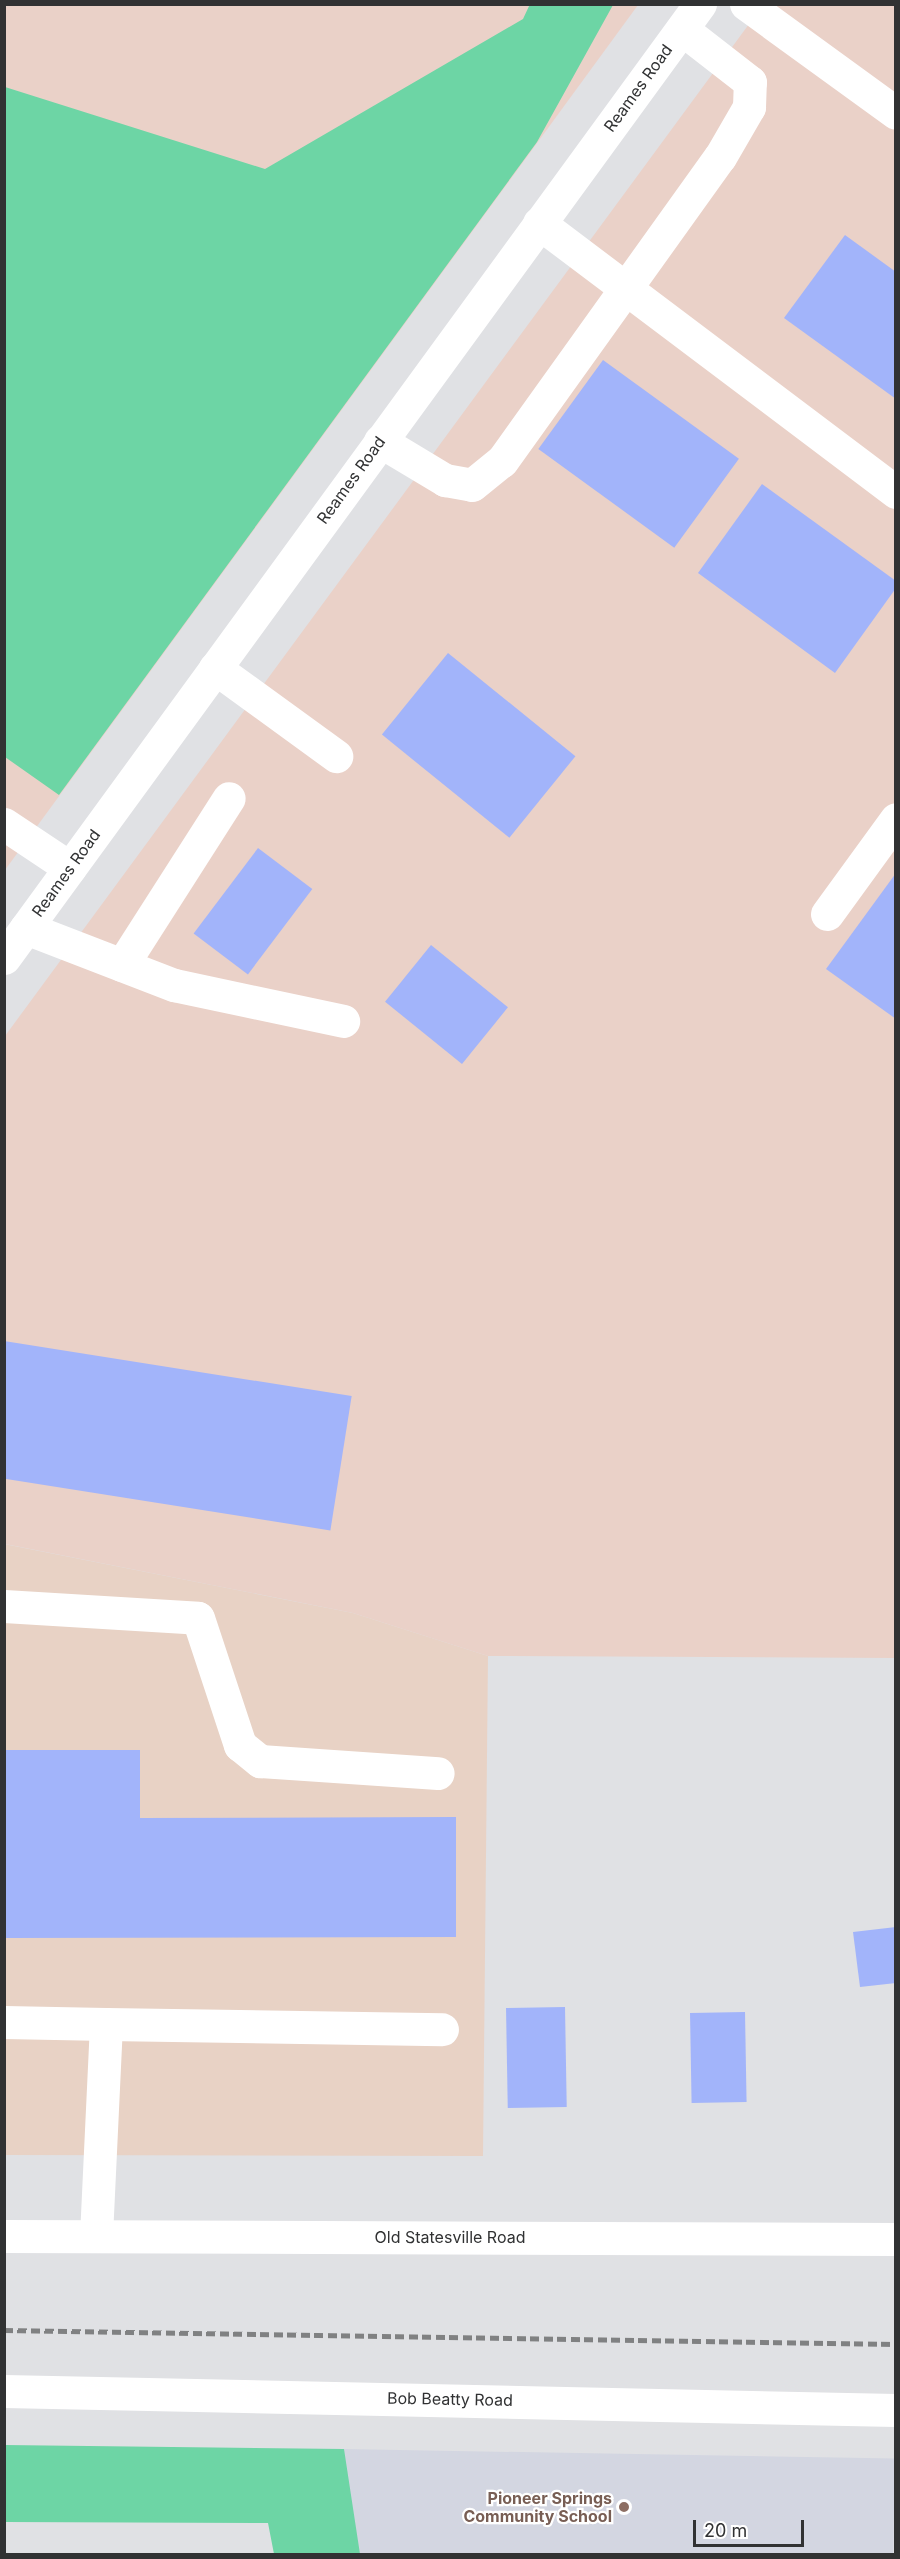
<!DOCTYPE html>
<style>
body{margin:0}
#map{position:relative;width:900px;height:2559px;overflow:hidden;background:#e0e1e4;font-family:Inter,sans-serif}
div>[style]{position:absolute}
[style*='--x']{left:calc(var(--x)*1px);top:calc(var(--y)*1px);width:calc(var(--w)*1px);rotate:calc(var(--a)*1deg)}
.commercial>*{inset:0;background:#e8d2c5}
.industrial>*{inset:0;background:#ead1c8}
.built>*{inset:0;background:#d3d6e1;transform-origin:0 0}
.green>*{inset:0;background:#6dd5a5}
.building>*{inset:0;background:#a2b4fa;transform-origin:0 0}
.minor>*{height:33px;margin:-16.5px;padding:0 16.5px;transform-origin:16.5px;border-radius:16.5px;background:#fff}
.major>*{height:33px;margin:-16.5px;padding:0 16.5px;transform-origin:16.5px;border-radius:16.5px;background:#fff}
.rail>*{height:4.5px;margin-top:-2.25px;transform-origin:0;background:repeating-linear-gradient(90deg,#808182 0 9px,transparent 0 13.5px)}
.dots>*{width:16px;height:16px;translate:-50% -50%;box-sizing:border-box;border:3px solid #fff;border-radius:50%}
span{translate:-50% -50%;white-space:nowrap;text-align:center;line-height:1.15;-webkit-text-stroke:4.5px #fff;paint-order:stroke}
.street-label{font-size:16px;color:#313233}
.education-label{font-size:16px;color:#785e54;font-weight:700}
.right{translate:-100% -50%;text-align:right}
.frame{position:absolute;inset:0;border:6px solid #313233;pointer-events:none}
.scale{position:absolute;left:693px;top:2520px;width:111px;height:27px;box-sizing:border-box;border:3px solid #313233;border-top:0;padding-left:8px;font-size:18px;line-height:21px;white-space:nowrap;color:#313233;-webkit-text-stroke:4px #fff;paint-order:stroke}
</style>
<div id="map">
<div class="commercial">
<div style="clip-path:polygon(4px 1544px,353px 1613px,488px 1656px,483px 2156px,5px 2155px)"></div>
</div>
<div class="industrial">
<div style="clip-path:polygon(5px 5px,638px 5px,5px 870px)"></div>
<div style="clip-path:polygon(763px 5px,895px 5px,895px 1658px,488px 1656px,353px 1613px,5px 1544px,5px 1036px)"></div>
</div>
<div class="built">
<div style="left:344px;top:2449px;width:551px;height:106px;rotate:1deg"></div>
</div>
<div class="green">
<div style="clip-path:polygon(530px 4px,613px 5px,537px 142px,59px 795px,5px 757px,5px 87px,265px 169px,523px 19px)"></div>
<div style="clip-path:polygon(5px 2445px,344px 2449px,360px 2554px,274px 2554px,268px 2523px,5px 2522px)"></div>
</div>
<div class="building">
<div style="clip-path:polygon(845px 235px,896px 272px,896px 399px,784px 318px)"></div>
<div style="left:603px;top:360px;width:168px;height:110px;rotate:36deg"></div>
<div style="clip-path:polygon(762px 484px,896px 581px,896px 588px,835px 673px,698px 573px)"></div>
<div style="left:448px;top:653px;width:164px;height:105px;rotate:39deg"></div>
<div style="left:258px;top:848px;width:68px;height:107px;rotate:37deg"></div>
<div style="clip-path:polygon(896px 873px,896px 1019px,826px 969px)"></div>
<div style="left:431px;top:945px;width:99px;height:73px;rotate:39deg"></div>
<div style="left:4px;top:1341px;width:352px;height:136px;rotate:9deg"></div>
<div style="clip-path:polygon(4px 1750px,140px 1750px,140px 1818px,456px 1817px,456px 1937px,4px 1938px)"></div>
<div style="clip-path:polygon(896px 1927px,896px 1983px,860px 1987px,853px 1932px)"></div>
<div style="left:565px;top:2007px;width:100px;height:59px;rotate:89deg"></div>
<div style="left:745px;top:2012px;width:90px;height:55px;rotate:89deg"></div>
</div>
<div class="minor">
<div style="--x:746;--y:4;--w:185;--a:36"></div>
<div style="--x:539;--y:223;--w:447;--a:37"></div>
<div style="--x:380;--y:441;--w:76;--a:31"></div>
<div style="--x:445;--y:480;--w:27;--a:10"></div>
<div style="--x:472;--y:485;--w:38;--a:-39"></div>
<div style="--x:502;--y:461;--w:374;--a:-54.4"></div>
<div style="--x:720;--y:157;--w:58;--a:-59.9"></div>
<div style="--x:749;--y:107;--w:25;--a:-88"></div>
<div style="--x:750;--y:82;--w:86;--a:-142.1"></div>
<div style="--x:215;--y:668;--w:150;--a:36"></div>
<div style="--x:4;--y:824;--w:79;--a:33.7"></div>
<div style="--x:827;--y:914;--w:117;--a:-54"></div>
<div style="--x:26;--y:928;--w:159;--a:21.1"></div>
<div style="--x:174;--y:985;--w:173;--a:12"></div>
<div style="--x:122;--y:965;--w:198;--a:-57.4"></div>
<div style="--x:4;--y:1606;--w:194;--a:3.5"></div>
<div style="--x:198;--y:1618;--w:134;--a:71.7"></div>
<div style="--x:240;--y:1745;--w:26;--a:39"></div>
<div style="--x:260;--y:1761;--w:178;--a:3.9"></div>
<div style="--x:4;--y:2022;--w:102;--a:1.1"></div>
<div style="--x:96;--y:2236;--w:212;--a:-87.3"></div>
<div style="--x:106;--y:2024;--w:336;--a:0.9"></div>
<div style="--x:4;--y:2391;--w:892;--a:1.22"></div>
</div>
<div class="major">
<div style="--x:4;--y:958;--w:1181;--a:-53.89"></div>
<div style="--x:4;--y:2236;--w:892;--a:0.19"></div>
</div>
<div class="rail">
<div style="--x:4;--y:2330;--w:892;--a:0.9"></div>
</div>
<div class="dots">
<div style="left:624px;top:2507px;background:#8d6e63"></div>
</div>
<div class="street-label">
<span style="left:638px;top:88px;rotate:-54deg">Reames Road</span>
<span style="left:351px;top:480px;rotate:-54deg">Reames Road</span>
<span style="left:66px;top:873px;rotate:-54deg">Reames Road</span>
<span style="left:450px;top:2237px">Old Statesville Road</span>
<span style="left:450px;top:2399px;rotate:1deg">Bob Beatty Road</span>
</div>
<div class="education-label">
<span class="right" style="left:612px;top:2507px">Pioneer Springs<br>Community School</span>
</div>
<div class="frame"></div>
<div class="scale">20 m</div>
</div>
